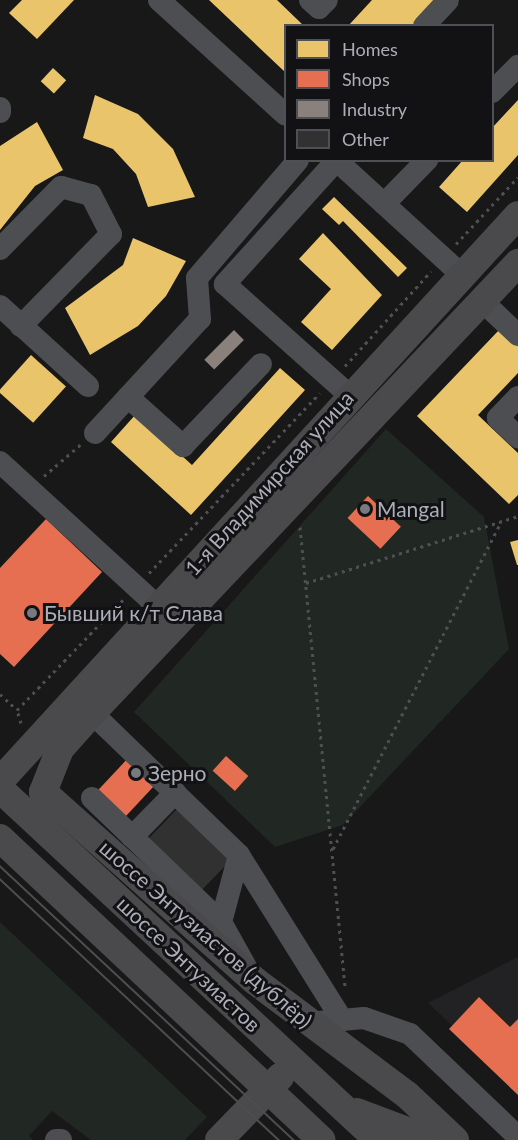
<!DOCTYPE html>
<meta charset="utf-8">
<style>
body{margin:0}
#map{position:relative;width:518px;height:1140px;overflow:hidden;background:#181818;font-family:Lato,sans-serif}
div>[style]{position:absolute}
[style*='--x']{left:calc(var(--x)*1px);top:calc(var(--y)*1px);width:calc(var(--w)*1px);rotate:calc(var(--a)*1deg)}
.built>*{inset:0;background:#222224}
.green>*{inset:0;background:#212722}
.homes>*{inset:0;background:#e9c46a;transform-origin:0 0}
.shops>*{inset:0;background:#e76f51;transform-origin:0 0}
.industry>*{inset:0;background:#8a817c;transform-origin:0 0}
.building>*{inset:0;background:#313132;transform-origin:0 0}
.path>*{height:3px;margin-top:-1.5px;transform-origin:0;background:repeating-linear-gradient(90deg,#4e4f52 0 3px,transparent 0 7.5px)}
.minor>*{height:22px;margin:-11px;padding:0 11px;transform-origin:11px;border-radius:11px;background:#4d4e51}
.major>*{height:28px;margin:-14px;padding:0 14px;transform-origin:14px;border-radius:14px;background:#4a4a4d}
.tram>*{height:1.5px;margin:-0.75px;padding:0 0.75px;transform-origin:0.75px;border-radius:0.75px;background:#4e4e51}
.dots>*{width:16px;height:16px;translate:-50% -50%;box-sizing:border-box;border:3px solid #121214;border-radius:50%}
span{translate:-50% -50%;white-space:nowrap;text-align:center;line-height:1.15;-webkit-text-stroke:6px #121214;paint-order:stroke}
.street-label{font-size:21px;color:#abaeb8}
.poi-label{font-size:21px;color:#abaeb8}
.left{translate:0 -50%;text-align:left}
.legend{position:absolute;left:284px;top:24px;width:210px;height:138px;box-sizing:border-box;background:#121214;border:2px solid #4f5056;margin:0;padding:8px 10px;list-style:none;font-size:18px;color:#abaeb8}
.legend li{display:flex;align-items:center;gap:12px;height:30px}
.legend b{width:30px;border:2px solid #4f5056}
</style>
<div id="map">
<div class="built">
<div style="clip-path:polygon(518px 957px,518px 1087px,428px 1003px)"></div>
</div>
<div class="green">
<div style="clip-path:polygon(386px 429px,484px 517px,509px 649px,343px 825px,275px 847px,134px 712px)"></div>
<div style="clip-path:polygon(0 922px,207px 1117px,185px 1140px,91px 1140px,52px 1111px,29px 1136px,33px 1140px,0 1140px)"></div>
</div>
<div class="homes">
<div style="clip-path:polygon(22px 0,74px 0,37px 39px,9px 13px)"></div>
<div style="clip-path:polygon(209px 0,277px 0,304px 26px,286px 26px,286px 73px)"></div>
<div style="clip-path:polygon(372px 0,437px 0,413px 26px,348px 26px)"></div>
<div style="left:53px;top:68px;width:18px;height:18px;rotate:43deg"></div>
<div style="clip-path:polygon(95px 95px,138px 114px,173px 149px,195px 197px,148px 207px,136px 174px,113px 149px,83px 138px)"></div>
<div style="clip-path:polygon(518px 100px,518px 155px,467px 212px,439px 187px,463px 160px,492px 160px,492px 128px)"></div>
<div style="clip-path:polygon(37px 122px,63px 170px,35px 186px,0 230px,0 146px)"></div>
<div style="clip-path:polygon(334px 197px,407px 268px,398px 277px,343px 221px,339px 225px,322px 209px)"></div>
<div style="clip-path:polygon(323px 233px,382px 295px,332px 350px,301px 322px,331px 289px,299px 259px)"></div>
<div style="clip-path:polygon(133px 238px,186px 261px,166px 296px,138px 326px,90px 355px,65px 308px,123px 265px)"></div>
<div style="clip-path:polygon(500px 329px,518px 346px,518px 373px,478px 415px,518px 453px,518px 495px,509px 504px,417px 416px)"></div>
<div style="left:31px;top:355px;width:47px;height:49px;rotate:42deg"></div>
<div style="clip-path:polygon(280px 368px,305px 390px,191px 515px,111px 442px,136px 414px,192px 465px)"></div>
<div style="clip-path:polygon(518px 540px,518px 565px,517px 565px,510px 542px)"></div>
</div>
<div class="shops">
<div style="left:368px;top:496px;width:45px;height:30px;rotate:43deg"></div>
<div style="clip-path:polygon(46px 519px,102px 572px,14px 667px,0 654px,0 568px)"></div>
<div style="left:130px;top:756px;width:38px;height:49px;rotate:43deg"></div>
<div style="left:226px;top:756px;width:30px;height:20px;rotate:42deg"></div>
<div style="clip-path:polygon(479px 997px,510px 1027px,518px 1019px,518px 1095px,449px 1029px)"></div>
</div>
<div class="industry">
<div style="left:234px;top:330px;width:14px;height:42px;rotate:45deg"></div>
</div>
<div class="building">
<div style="left:180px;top:806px;width:74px;height:49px;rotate:44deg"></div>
</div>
<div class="path">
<div style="--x:456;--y:244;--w:91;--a:-47.2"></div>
<div style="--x:345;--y:366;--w:128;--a:-47.8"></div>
<div style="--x:44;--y:476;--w:48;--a:-40.7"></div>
<div style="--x:300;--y:527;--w:461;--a:84.4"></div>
<div style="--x:149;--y:573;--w:248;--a:-46.5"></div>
<div style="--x:306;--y:583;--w:222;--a:-17.5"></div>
<div style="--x:0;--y:694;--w:23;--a:43"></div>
<div style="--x:21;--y:723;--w:14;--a:-107"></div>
<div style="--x:17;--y:710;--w:154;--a:-46.1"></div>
<div style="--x:333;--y:849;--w:368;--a:-62.8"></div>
</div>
<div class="minor">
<div style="--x:159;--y:0;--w:171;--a:42.2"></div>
<div style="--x:310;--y:0;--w:12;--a:42"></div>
<div style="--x:319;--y:8;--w:11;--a:-45"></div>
<div style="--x:424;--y:26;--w:35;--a:-47"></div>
<div style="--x:492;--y:92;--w:37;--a:-45"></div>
<div style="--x:0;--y:108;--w:4;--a:90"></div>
<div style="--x:336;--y:160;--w:171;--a:42.4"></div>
<div style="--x:336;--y:161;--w:166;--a:132.1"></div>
<div style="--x:225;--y:284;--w:166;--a:41.8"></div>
<div style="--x:384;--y:204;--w:62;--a:-45.7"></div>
<div style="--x:0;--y:249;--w:87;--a:-45.5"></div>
<div style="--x:61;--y:187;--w:31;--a:15"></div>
<div style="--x:91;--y:195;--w:44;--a:62.9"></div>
<div style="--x:111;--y:234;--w:129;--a:134.4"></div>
<div style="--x:482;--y:301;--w:50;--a:43.4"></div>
<div style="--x:0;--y:306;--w:119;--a:42.3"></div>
<div style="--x:128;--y:397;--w:74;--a:41.7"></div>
<div style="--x:183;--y:446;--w:113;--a:-46.4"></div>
<div style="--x:518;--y:397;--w:29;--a:134"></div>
<div style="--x:498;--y:418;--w:28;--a:44"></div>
<div style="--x:95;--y:433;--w:155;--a:-47.4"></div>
<div style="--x:200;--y:319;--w:41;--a:-94.2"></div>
<div style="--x:197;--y:278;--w:155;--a:-49.4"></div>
<div style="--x:0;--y:462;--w:213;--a:42.5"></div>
<div style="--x:92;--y:713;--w:204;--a:44"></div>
<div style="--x:239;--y:855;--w:69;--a:105"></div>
<div style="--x:221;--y:922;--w:51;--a:60.9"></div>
<div style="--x:92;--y:798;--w:179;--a:43.9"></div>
<div style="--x:132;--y:837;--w:62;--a:-45.7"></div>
<div style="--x:239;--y:855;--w:195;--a:58"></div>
<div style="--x:308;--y:1023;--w:56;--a:-5.1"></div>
<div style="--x:364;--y:1018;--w:49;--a:19.2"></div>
<div style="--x:410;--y:1034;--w:149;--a:43.6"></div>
<div style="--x:56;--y:1140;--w:5;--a:0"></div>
</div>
<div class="major">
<div style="--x:0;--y:781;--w:767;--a:-47.54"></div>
<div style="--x:0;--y:789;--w:516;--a:42.88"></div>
<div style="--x:0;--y:838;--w:441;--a:43.2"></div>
<div style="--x:357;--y:1112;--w:79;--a:20.7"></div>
<div style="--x:219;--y:1140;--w:88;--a:-45.9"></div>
<div style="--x:455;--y:1140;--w:66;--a:-136.8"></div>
<div style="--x:407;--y:1095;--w:190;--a:-143.1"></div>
<div style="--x:255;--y:981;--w:284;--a:-138.3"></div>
<div style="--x:43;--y:792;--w:46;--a:-68.4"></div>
<div style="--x:60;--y:749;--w:48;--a:-48.4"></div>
<div style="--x:92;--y:713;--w:620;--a:-46.57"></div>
</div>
<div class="tram">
<div style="--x:0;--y:866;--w:402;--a:43"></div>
<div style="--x:0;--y:879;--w:382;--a:43.1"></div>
</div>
<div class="dots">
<div style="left:365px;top:509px;background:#787a80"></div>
<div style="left:32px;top:613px;background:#787a80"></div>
<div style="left:136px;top:773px;background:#787a80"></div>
</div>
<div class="street-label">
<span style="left:269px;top:483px;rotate:-48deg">1-я Владимирская улица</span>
<span style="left:206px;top:934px;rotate:41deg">шоссе Энтузиастов (дублёр)</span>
<span style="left:189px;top:964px;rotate:43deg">шоссе Энтузиастов</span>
</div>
<div class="poi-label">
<span class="left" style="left:377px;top:509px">Mangal</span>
<span class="left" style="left:44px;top:613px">Бывший к/т Слава</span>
<span class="left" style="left:148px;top:773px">Зерно</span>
</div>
<ul class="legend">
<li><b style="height:16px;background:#e9c46a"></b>Homes</li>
<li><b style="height:16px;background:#e76f51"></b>Shops</li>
<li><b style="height:16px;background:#8a817c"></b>Industry</li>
<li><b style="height:16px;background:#313132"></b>Other</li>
</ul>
</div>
